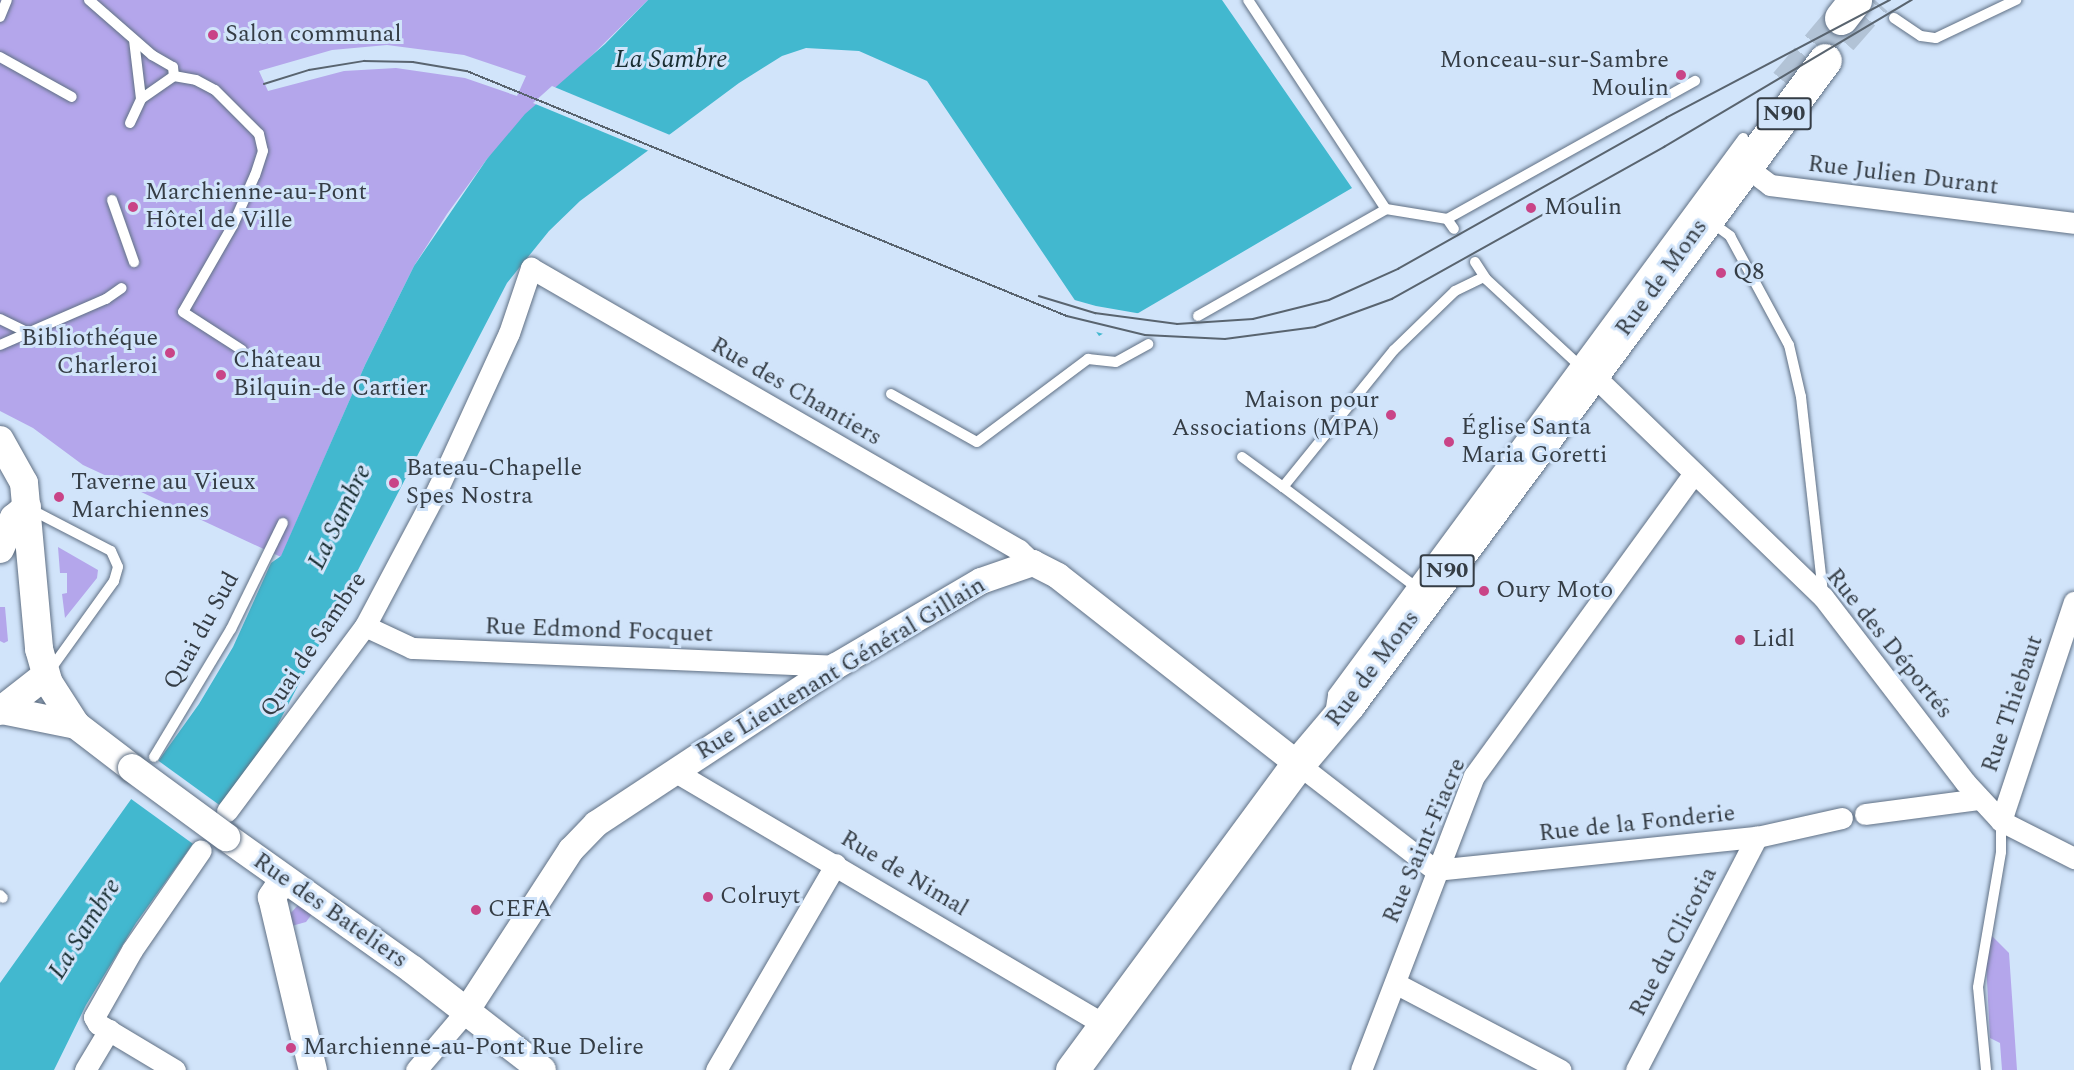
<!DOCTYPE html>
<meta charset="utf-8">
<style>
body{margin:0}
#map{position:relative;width:2074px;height:1070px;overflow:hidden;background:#d1e4fa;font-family:Spectral,serif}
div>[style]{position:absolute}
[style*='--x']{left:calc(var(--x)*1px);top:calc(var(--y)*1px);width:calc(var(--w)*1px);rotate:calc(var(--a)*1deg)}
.green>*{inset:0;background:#b4a6eb}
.water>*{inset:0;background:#42b8cf}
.pier>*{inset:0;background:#d1e4fa;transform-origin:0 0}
.primary-tunnel>*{height:33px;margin-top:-16.5px;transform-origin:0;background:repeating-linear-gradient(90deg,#b2c3d6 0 33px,transparent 0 49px)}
.roads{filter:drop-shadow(0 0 2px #607084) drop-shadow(0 0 2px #607084)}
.service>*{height:10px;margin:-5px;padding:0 5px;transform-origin:5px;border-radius:5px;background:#fff}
.minor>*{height:21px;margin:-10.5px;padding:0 10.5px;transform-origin:10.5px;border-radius:10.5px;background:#fff}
.tertiary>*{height:26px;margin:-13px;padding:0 13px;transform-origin:13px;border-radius:13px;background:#fff}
.secondary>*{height:28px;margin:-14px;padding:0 14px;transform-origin:14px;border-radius:14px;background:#fff}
.primary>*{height:33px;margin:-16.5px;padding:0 16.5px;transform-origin:16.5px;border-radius:16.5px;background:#fff}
.tram>*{height:1.5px;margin:-0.75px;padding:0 0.75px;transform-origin:0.75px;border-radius:0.75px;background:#59646f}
.bridges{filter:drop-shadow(0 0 2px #607084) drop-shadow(0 0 2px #607084)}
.secondary-bridge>*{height:28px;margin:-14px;padding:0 14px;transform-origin:14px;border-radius:14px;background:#fff}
.dots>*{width:16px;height:16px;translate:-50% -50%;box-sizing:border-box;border:3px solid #d1e4fa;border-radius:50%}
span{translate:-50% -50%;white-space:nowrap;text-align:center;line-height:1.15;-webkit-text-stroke:6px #d1e4fa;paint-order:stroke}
.shield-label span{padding:2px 4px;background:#d1e4fa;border:2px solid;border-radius:4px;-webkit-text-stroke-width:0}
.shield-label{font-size:22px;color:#353d45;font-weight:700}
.poi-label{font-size:24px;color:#353d45}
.left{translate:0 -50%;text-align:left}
.right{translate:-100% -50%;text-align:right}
.street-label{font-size:24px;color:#353d45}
.water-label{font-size:26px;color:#182d31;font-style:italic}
</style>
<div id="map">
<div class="green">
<div style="clip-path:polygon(evenodd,0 0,648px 0,487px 159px,447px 214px,414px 266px,365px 365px,281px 557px,83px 465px,33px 428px,0 411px,0 0,387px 45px,464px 55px,526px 76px,517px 96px,465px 78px,396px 68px,344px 71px,268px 91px,259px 71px,332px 50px,387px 45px)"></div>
<div style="clip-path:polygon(58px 547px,98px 570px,97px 578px,65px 618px,62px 594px,67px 593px,67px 573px,60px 573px)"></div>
<div style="clip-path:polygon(0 607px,5px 607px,8px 641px,4px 643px,0 641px)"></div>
<div style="clip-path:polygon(298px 905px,315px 910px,306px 922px,288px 927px,290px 914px)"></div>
<div style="clip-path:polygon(1991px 935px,2009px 953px,2017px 1070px,2002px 1070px,2000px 1043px,1990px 1038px,1986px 962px)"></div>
</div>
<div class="water">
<div style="clip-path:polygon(648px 0,1222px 0,1352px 188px,1099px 336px,927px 81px,859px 51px,806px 48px,782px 56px,739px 83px,580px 201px,549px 231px,507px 283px,276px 728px,136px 923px,86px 1005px,54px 1070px,0 1070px,0 983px,199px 704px,233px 647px,271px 563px,281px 556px,365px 365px,414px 266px,487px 159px,525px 114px,605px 44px)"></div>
</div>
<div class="pier">
<div style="clip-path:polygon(552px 86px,670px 135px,649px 151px,533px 103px)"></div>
<div style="clip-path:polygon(1071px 299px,1096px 306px,1142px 314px,1107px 335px,1093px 331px)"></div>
<div style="left:156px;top:759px;width:83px;height:47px;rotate:36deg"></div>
</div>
<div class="primary-tunnel">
<div style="--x:1841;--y:39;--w:52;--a:-48.9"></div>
<div style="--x:1786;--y:83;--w:85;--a:-49.8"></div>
</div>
<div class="roads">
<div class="service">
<div style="--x:89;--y:0;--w:84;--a:41.1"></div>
<div style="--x:152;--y:55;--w:24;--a:30"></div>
<div style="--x:173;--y:67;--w:9;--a:84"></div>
<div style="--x:1248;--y:0;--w:250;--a:56.6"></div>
<div style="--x:1386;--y:209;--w:62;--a:9.3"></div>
<div style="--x:1447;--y:219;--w:12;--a:55"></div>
<div style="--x:0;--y:17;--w:18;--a:-68"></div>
<div style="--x:1894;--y:18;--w:32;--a:34"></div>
<div style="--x:1921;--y:36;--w:15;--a:8"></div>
<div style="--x:1936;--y:38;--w:89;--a:-25.4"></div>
<div style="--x:134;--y:40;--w:59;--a:83.2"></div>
<div style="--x:0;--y:57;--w:82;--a:29.1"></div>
<div style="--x:130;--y:123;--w:26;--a:-65"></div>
<div style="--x:141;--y:99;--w:40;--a:-34.9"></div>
<div style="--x:174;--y:76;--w:22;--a:10"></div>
<div style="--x:196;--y:80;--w:21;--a:28"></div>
<div style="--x:215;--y:90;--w:62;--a:45"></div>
<div style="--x:259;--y:134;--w:17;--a:77"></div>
<div style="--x:263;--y:151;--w:25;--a:108"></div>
<div style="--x:255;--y:175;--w:55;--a:113.7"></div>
<div style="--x:233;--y:225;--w:100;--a:119.9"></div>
<div style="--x:183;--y:312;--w:70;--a:32.8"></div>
<div style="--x:112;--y:200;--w:66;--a:70.5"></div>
<div style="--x:1447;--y:219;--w:284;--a:-29.1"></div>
<div style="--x:1711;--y:222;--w:24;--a:36"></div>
<div style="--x:1730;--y:236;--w:124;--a:61.6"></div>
<div style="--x:1789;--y:345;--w:53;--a:77"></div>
<div style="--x:1801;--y:397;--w:198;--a:83.6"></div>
<div style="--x:1475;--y:262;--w:20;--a:57"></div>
<div style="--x:1486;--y:279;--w:131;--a:42.8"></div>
<div style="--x:1198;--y:316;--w:216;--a:-29.6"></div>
<div style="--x:0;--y:319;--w:32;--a:26"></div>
<div style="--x:0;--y:345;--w:116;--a:-23.5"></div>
<div style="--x:106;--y:299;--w:19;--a:-35"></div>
<div style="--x:891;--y:394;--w:98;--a:29.2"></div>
<div style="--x:977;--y:442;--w:139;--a:-36.8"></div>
<div style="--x:1088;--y:359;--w:28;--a:6"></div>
<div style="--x:1116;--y:362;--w:37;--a:-29"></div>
<div style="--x:1242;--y:457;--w:51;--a:36.2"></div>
<div style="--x:1283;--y:487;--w:176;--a:-51"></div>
<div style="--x:1394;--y:350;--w:85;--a:-44"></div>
<div style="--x:1455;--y:291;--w:32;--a:-26"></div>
<div style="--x:1283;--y:487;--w:168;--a:37"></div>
<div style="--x:30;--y:509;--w:91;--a:27.4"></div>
<div style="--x:111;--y:551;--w:17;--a:66"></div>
<div style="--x:118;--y:567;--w:15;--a:106"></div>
<div style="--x:114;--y:581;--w:110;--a:125.7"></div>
<div style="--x:1330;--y:714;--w:20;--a:-81"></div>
<div style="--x:1333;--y:694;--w:691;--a:-53.59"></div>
<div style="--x:154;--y:757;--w:149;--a:-59"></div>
<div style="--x:231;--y:629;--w:118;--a:-63.9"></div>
<div style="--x:0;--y:895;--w:4;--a:45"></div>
<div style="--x:1986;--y:1070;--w:83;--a:-95.5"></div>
<div style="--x:1978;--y:987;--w:137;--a:-80.3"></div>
<div style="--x:2001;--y:852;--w:31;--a:-90"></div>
</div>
<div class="minor">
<div style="--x:1737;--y:160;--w:41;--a:37.1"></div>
<div style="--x:1770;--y:185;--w:306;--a:7.1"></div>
<div style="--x:1592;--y:374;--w:321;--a:44"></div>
<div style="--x:1823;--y:597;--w:233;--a:52.5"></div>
<div style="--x:1965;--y:782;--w:53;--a:47.3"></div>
<div style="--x:2001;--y:821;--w:82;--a:26.9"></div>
<div style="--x:365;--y:626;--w:52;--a:25.1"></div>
<div style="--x:412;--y:648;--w:424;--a:2.4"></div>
<div style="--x:1298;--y:764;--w:173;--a:37.7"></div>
<div style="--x:1435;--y:870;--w:324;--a:-5.9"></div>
<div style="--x:1757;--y:837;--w:87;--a:-12.6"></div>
<div style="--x:674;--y:771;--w:500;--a:30.51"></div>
<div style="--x:227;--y:811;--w:231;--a:-53.3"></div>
<div style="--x:365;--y:626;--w:156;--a:-62.1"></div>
<div style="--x:438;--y:488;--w:170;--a:-65.4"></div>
<div style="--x:509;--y:333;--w:69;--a:-71.3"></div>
<div style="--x:531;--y:268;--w:564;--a:30.02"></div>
<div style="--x:1019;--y:550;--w:19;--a:43"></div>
<div style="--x:1865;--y:814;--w:115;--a:-7.5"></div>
<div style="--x:2001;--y:821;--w:231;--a:-71.6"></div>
<div style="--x:1395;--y:983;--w:187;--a:27.7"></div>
<div style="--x:85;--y:1070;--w:47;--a:-59"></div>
<div style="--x:175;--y:1070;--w:90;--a:-149.1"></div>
<div style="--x:98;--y:1024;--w:8;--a:-120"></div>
<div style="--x:94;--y:1017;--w:77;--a:-60.4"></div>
<div style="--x:132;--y:950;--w:121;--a:-55.4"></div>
<div style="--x:416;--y:1070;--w:79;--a:-49.6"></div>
<div style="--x:716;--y:1070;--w:238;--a:-59.8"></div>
<div style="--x:1361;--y:1070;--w:315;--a:-69"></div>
<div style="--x:1474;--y:776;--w:374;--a:-54"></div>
<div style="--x:1636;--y:1070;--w:263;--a:-62.6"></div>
</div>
<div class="tertiary">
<div style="--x:467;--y:1010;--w:191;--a:-57"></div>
<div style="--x:571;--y:850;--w:36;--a:-46"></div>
<div style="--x:596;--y:824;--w:287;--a:-33.4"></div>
<div style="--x:836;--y:666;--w:168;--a:-30.4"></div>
<div style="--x:981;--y:581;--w:55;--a:-19.1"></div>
<div style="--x:1033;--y:563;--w:28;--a:27"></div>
<div style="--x:1058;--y:576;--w:305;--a:38.1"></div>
</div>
<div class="secondary">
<div style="--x:0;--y:440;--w:49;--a:60.8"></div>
<div style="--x:24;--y:483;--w:167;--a:84.8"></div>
<div style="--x:39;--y:649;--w:35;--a:74"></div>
<div style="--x:49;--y:683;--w:50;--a:57.3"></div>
<div style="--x:76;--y:725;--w:71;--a:37.5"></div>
<div style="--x:0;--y:549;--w:34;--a:-66"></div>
<div style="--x:14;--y:518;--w:17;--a:-40"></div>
<div style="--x:2;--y:710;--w:76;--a:11.5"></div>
<div style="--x:0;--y:711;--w:58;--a:-38"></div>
<div style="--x:226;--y:837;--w:229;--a:35.4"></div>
<div style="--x:413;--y:970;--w:163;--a:37.8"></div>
<div style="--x:284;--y:879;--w:22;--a:124"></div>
<div style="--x:272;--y:897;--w:178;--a:76.7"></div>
</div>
<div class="primary">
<div style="--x:1841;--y:18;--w:23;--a:-52"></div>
<div style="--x:1072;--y:1070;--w:380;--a:-53.6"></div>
<div style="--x:1298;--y:764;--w:77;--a:-49.7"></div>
<div style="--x:1348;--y:705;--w:802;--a:-53.52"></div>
</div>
</div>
<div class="tram">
<div style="--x:264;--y:84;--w:47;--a:-17.3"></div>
<div style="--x:309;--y:70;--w:56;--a:-9.3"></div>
<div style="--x:364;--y:61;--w:49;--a:1.2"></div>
<div style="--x:413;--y:62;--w:55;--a:9.5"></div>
<div style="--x:467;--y:71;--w:648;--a:22.21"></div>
<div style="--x:1067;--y:316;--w:80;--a:13.7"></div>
<div style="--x:1145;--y:335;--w:80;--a:2.9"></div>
<div style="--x:1225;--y:339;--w:91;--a:-7.6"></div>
<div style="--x:1315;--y:327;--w:82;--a:-20"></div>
<div style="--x:1392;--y:299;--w:312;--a:-29.2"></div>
<div style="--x:1664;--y:147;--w:288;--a:-30.7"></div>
<div style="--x:1039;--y:296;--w:59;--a:16.9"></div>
<div style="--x:1095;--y:313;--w:83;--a:7.6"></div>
<div style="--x:1177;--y:324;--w:76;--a:-3.8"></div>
<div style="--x:1253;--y:319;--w:78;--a:-14"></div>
<div style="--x:1329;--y:300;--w:76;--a:-24.2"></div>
<div style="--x:1398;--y:269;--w:308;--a:-29.4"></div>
<div style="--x:1666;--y:118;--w:253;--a:-27.8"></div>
</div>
<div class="bridges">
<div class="secondary-bridge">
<div style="--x:132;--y:768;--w:117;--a:36.3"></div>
</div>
</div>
<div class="dots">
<div style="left:213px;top:35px;background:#c94487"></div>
<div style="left:1681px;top:75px;background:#c94487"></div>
<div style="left:133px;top:207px;background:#c94487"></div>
<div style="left:1531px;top:208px;background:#c94487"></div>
<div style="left:1721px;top:273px;background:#c94487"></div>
<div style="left:170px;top:353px;background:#c94487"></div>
<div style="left:221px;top:375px;background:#c94487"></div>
<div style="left:1391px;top:415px;background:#c94487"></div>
<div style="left:1449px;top:442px;background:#c94487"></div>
<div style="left:394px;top:483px;background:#c94487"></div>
<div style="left:59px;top:497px;background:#c94487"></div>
<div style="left:1484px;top:591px;background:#c94487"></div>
<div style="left:1740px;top:640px;background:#c94487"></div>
<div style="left:708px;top:897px;background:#c94487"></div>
<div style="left:476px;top:910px;background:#c94487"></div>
<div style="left:291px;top:1048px;background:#c94487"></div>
</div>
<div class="shield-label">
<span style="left:1784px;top:114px">N90</span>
<span style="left:1447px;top:571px">N90</span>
</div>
<div class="poi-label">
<span class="left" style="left:225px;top:35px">Salon communal</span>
<span class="right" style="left:1669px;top:75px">Monceau-sur-Sambre<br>Moulin</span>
<span class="left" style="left:145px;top:207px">Marchienne-au-Pont<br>Hôtel de Ville</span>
<span class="left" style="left:1544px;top:208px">Moulin</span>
<span class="left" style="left:1733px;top:273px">Q8</span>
<span class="right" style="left:158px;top:353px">Bibliothéque<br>Charleroi</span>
<span class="left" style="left:233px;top:375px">Château<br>Bilquin-de Cartier</span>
<span class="right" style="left:1379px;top:415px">Maison pour<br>Associations (MPA)</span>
<span class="left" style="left:1461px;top:442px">Église Santa<br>Maria Goretti</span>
<span class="left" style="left:406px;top:483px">Bateau-Chapelle<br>Spes Nostra</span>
<span class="left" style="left:71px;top:497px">Taverne au Vieux<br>Marchiennes</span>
<span class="left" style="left:1496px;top:591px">Oury Moto</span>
<span class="left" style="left:1752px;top:640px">Lidl</span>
<span class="left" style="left:720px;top:897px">Colruyt</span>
<span class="left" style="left:488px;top:910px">CEFA</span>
<span class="left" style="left:303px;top:1048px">Marchienne-au-Pont Rue Delire</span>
</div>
<div class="street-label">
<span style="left:1903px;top:176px;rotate:7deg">Rue Julien Durant</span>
<span style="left:1662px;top:278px;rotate:-54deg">Rue de Mons</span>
<span style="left:796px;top:392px;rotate:30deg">Rue des Chantiers</span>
<span style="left:202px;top:631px;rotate:-61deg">Quai du Sud</span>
<span style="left:599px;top:631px;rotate:2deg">Rue Edmond Focquet</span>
<span style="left:1889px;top:644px;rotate:51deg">Rue des Déportés</span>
<span style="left:314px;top:645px;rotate:-56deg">Quai de Sambre</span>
<span style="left:841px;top:669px;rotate:-31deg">Rue Lieutenant Général Gillain</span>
<span style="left:1373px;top:669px;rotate:-53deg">Rue de Mons</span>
<span style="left:2013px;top:704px;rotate:-71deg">Rue Thiebaut</span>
<span style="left:1637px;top:824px;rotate:-6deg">Rue de la Fonderie</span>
<span style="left:1425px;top:841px;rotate:-67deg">Rue Saint-Fiacre</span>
<span style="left:904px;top:874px;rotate:31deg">Rue de Nimal</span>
<span style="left:330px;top:911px;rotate:35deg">Rue des Bateliers</span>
<span style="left:1674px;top:942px;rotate:-63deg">Rue du Clicotia</span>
</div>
<div class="water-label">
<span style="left:671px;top:60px">La Sambre</span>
<span style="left:340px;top:517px;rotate:-64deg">La Sambre</span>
<span style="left:85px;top:929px;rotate:-58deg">La Sambre</span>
</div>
</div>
